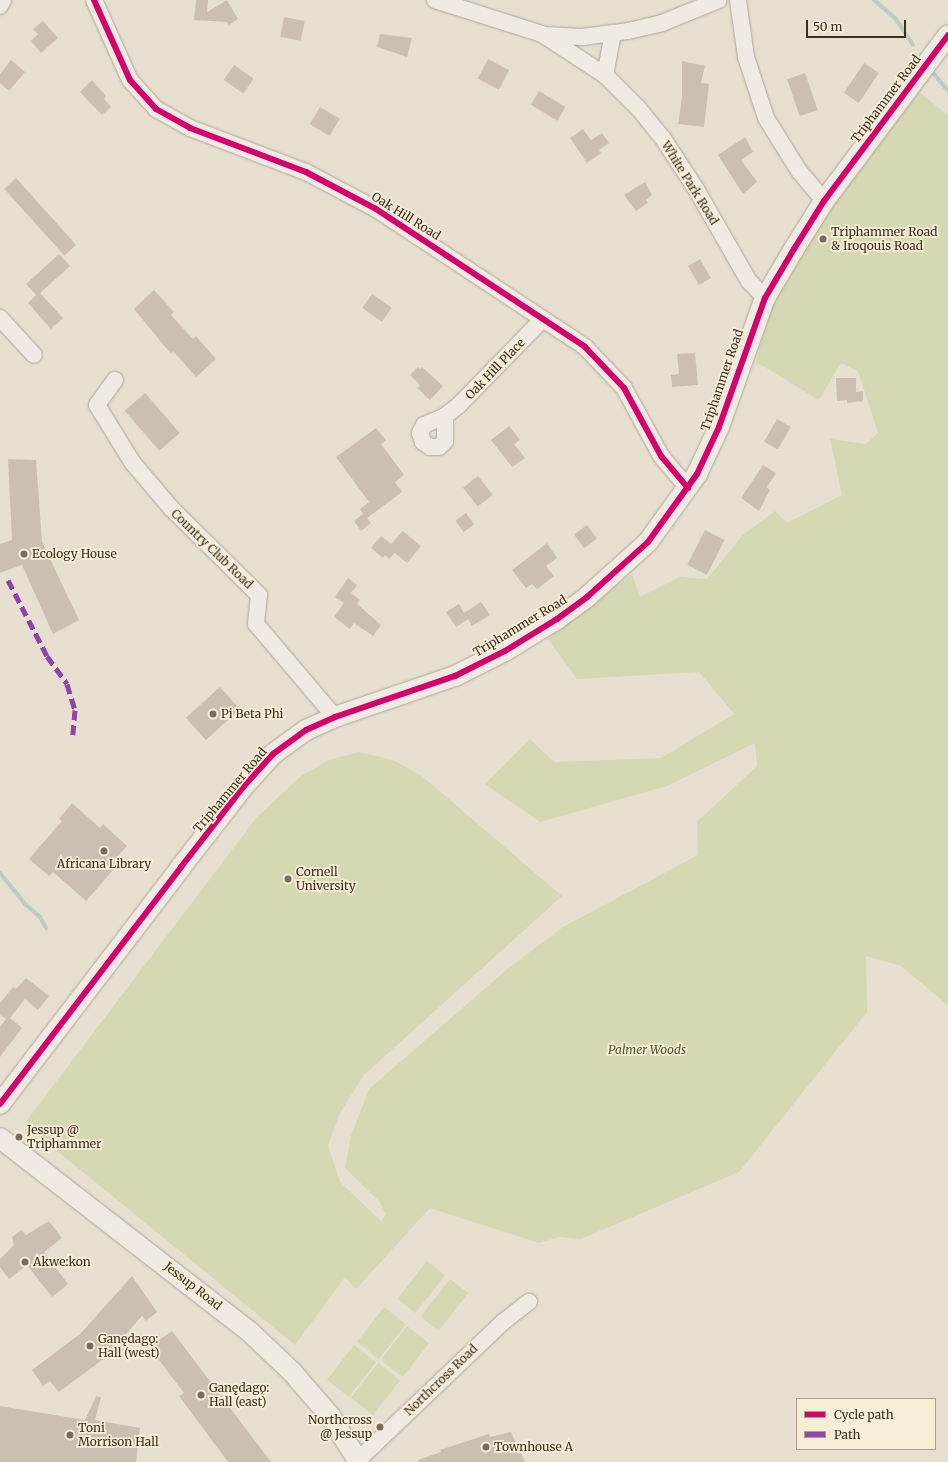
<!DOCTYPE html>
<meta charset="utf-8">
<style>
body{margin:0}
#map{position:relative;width:948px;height:1462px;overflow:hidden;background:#e7e0d1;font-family:Merriweather,serif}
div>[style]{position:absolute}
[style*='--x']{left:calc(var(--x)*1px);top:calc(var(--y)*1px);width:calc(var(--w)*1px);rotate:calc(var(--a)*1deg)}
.green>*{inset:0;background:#d6d7b3;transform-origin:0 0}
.stream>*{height:4px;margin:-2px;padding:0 2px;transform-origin:2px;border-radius:2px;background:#bcccc2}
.building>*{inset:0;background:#cbbfb2;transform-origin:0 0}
.roads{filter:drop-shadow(0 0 1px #ada599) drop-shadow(0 0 1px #ada599)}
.minor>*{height:16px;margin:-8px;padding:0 8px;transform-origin:8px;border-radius:8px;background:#efebe3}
.tertiary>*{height:20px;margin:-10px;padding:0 10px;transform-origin:10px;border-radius:10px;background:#efebe3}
.quiet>*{height:5px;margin-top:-2.5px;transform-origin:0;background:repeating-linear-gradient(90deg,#8e44ad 0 10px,transparent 0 15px)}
.cycleway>*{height:6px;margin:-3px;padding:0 3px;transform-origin:3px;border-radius:3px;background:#d6006c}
.dots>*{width:11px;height:11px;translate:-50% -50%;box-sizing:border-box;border:2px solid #f7eed8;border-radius:50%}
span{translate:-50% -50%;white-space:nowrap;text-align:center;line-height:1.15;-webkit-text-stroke:3.5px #f7eed8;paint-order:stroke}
.street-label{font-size:12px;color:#3d2e20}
.poi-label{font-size:12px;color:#3d2e20}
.left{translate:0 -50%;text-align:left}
.right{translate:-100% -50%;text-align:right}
.park-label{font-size:12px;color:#4d5a26;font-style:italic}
.legend{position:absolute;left:796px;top:1398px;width:140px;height:52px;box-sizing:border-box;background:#f7eed8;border:1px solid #ada18e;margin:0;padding:5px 7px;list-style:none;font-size:12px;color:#3d2e20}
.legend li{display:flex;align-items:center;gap:8px;height:20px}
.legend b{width:20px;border:1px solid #ada18e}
.scale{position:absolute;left:806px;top:20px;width:100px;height:18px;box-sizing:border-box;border:2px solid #3d2e20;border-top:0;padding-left:5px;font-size:12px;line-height:14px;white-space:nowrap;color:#3d2e20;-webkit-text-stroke:3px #f7eed8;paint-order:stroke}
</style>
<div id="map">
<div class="green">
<div style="clip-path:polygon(919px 92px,948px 115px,948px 1005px,901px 966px,866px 956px,867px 1012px,739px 1172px,581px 1239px,559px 1237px,539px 1243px,430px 1208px,356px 1289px,345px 1277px,295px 1345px,24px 1124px,257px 817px,301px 776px,329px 760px,359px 752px,393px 760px,422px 776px,562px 896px,364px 1075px,340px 1113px,328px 1145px,340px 1182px,381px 1221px,386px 1214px,379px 1201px,345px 1168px,351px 1136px,369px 1089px,511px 966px,563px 927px,698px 855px,697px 822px,757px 766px,755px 743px,667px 786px,540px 822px,485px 784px,530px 739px,554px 762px,661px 758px,734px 714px,699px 672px,577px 679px,548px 639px,632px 574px,640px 597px,680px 577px,707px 579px,743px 535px,775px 511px,787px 523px,842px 495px,830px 439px,866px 444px,878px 433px,858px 371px,841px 363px,819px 400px,756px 362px,782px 269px)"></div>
<div style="left:427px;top:1261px;width:23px;height:48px;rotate:38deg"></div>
<div style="left:450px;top:1279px;width:23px;height:48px;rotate:38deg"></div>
<div style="left:384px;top:1307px;width:28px;height:44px;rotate:38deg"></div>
<div style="left:407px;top:1326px;width:28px;height:43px;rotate:38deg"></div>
<div style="left:354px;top:1345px;width:28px;height:44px;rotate:38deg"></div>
<div style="left:378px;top:1363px;width:28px;height:44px;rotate:38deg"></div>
</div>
<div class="stream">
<div style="--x:874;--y:0;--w:28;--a:41"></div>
<div style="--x:895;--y:18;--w:32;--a:56"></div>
<div style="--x:933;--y:73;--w:23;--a:50"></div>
<div style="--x:0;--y:873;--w:40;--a:51"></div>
<div style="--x:25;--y:904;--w:20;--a:41"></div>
<div style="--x:40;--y:917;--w:13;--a:61"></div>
</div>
<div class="building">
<div style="clip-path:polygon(196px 0,208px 0,207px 12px,227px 0,238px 19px,229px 25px,227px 22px,194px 20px)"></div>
<div style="left:284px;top:17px;width:21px;height:20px;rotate:11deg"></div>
<div style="clip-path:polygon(43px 21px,58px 38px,41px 53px,31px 41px,38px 34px,33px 29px)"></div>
<div style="clip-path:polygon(380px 34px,412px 38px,407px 57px,377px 47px)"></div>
<div style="left:488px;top:59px;width:24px;height:22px;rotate:28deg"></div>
<div style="clip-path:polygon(11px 60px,25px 72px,9px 91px,0 83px,0 74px)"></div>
<div style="clip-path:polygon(682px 61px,705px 66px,701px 83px,709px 84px,704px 127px,678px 124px,682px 98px)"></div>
<div style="left:864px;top:63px;width:18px;height:36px;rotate:34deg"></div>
<div style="left:234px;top:65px;width:24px;height:18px;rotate:35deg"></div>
<div style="left:805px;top:73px;width:39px;height:19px;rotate:71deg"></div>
<div style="clip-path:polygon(92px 80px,106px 96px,104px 99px,111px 107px,102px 115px,80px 92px)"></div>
<div style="left:539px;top:91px;width:31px;height:16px;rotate:31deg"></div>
<div style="left:320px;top:107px;width:23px;height:20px;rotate:31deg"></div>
<div style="clip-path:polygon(583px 129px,591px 140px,602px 133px,609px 143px,599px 150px,601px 153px,587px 163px,570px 138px)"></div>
<div style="clip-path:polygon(745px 137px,753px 152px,741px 160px,757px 182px,743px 194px,718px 155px)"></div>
<div style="left:16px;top:178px;width:90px;height:16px;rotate:48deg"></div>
<div style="clip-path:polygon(645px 182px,652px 195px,646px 200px,648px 203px,636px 211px,624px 195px)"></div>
<div style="clip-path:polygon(59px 254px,70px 266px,40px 293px,63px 318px,51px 329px,28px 303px,36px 295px,26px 284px)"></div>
<div style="left:700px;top:259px;width:22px;height:14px;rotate:60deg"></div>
<div style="clip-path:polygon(154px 290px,174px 312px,171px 315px,193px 339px,196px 336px,216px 359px,196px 377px,173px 351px,171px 354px,134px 309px)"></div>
<div style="left:372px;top:294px;width:24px;height:17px;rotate:35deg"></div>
<div style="clip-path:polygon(695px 353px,698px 385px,672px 387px,671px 375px,679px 374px,677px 354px)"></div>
<div style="clip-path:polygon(418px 367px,420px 369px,422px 367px,443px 386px,430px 400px,417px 388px,420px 385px,410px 375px)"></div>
<div style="clip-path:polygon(836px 378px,856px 378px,856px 392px,863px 391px,863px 401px,847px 403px,847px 400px,837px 401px)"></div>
<div style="left:145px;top:393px;width:53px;height:27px;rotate:49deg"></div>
<div style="left:777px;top:419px;width:16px;height:26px;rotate:30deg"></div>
<div style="clip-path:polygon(509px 426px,520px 440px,514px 444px,525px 458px,512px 467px,491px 440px)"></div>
<div style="clip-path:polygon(376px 428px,386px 440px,381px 444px,404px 475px,395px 482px,402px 492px,367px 518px,371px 523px,361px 531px,354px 521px,363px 514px,360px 509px,369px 502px,336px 457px)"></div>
<div style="clip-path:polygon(8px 459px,36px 460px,42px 542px,79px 620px,53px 634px,22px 565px,0 573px,0 544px,12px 540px)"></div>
<div style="clip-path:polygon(763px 465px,776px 473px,767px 487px,770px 490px,759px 511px,741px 498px)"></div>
<div style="left:478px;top:476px;width:24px;height:19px;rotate:52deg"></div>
<div style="left:466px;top:513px;width:14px;height:13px;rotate:54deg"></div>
<div style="left:587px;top:525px;width:17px;height:16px;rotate:54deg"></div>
<div style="left:705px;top:530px;width:22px;height:39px;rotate:27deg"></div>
<div style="clip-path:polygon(403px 531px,421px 546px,407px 563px,395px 553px,389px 559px,385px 555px,383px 558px,371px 548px,381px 536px,391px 544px)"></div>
<div style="clip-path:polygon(547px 543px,557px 558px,546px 566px,554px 576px,537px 589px,532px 584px,526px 588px,512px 570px)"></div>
<div style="clip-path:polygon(348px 578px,357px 585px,351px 593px,360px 600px,357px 604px,381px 625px,373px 636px,354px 623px,350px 629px,334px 617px,344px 603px,335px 597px)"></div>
<div style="clip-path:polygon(481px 602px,490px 615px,472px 626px,468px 619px,456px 627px,446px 612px,459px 604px,464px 613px)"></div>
<div style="left:220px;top:687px;width:30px;height:46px;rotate:48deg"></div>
<div style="clip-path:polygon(72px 803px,100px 828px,103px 824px,127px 846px,116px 858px,120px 862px,86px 901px,53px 872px,49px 876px,29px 859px,62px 821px,59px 819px)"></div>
<div style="clip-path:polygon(26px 978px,49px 996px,38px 1010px,25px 999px,10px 1018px,22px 1028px,0 1057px,0 1027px,6px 1019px,0 1015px,0 1003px,13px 987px,16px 989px)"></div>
<div style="clip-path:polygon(49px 1221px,62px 1238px,44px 1252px,68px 1284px,52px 1297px,27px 1265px,9px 1279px,0 1267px,0 1259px,14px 1245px,12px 1237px,21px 1230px,26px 1235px)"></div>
<div style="clip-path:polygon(132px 1276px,157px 1312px,146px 1321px,142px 1316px,105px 1358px,59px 1392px,50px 1381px,43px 1386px,32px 1370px,81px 1333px)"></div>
<div style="clip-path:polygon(172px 1331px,271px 1462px,228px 1462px,179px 1396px,184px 1393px,149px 1347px)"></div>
<div style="clip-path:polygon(96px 1396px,101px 1397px,95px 1420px,140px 1428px,136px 1462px,0 1462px,0 1406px,85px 1420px)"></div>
<div style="clip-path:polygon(511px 1432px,525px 1462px,419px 1462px,418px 1460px,441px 1452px,440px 1450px,489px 1434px,490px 1437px)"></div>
</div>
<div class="roads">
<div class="minor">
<div style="--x:94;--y:0;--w:88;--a:65.8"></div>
<div style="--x:130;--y:80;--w:39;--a:48"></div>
<div style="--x:156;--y:109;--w:39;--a:29"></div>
<div style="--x:190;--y:128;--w:124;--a:20.8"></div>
<div style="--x:306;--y:172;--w:79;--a:27.9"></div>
<div style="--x:376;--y:209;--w:250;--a:33.4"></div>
<div style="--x:585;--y:347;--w:57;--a:46.4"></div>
<div style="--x:624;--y:388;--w:77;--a:61.4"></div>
<div style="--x:661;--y:456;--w:42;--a:49.8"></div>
<div style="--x:435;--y:0;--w:112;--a:17.6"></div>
<div style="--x:542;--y:34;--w:75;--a:33.1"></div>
<div style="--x:605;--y:75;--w:48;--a:45"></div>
<div style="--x:639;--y:109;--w:36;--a:51"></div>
<div style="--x:662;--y:137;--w:62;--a:56.8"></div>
<div style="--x:696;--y:189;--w:106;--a:60.1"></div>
<div style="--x:749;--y:281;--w:23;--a:47"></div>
<div style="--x:738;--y:0;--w:58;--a:82"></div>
<div style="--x:746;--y:57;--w:64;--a:71.8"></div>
<div style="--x:766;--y:118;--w:62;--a:58.1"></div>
<div style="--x:799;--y:171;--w:39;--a:50"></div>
<div style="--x:0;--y:6;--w:7;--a:-63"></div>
<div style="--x:544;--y:35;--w:38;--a:3"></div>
<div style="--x:582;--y:37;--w:46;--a:-7.4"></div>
<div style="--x:628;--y:31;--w:35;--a:-13"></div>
<div style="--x:662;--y:23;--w:61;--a:-22"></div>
<div style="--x:605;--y:75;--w:43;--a:-79.2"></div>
<div style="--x:0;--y:318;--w:50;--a:47.4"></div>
<div style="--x:115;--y:380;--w:31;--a:126"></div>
<div style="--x:97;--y:405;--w:67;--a:58.4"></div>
<div style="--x:132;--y:462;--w:60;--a:49.7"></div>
<div style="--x:171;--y:508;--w:124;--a:44.7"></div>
<div style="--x:259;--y:595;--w:29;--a:96"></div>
<div style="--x:256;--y:624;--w:122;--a:49.7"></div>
<div style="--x:445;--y:416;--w:18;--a:-38"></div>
<div style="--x:459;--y:405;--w:120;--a:-45.7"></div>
<div style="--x:445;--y:416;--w:25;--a:90"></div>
<div style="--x:445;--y:441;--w:8;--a:135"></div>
<div style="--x:439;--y:447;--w:9;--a:180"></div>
<div style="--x:430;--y:447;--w:9;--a:-144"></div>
<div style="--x:423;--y:442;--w:9;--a:-108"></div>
<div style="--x:420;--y:433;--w:9;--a:-63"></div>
<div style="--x:424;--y:425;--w:23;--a:-23"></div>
<div style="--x:356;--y:1462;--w:203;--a:-43.6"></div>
<div style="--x:503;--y:1322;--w:33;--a:-38"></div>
</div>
<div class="tertiary">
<div style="--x:0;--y:1104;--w:298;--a:-52.6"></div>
<div style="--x:181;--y:867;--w:103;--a:-52.1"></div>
<div style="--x:244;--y:786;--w:43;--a:-47.8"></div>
<div style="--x:273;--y:754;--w:41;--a:-36"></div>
<div style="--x:306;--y:730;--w:32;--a:-24"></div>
<div style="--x:335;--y:717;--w:127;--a:-18.9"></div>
<div style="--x:455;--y:676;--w:56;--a:-26.6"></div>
<div style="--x:505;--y:651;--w:61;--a:-31.6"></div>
<div style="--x:557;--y:619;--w:37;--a:-36"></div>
<div style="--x:587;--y:597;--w:82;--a:-42"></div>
<div style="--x:648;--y:542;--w:84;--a:-54.2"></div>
<div style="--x:697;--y:474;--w:52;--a:-64.9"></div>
<div style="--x:719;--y:427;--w:137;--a:-70.4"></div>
<div style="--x:765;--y:298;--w:57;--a:-59.4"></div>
<div style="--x:794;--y:249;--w:57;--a:-58"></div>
<div style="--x:824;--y:201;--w:207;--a:-53.2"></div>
<div style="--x:0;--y:1138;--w:316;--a:37.8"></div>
<div style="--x:250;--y:1332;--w:58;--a:43.6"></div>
<div style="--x:292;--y:1372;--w:58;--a:49.2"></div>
<div style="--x:330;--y:1416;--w:54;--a:57.8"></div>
</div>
</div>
<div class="quiet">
<div style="--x:8;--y:580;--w:85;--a:62.8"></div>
<div style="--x:47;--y:656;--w:34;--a:54"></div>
<div style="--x:67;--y:684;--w:27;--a:73"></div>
<div style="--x:75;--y:710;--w:25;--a:95"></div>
</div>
<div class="cycleway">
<div style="--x:94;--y:0;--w:88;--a:65.8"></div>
<div style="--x:130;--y:80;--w:39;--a:48"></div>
<div style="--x:156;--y:109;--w:39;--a:29"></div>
<div style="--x:190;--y:128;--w:124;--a:20.8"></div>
<div style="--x:306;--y:172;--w:79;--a:27.9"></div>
<div style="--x:376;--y:209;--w:250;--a:33.4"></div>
<div style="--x:585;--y:347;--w:57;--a:46.4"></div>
<div style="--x:624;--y:388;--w:77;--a:61.4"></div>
<div style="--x:661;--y:456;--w:42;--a:49.8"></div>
<div style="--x:0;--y:1104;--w:298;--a:-52.6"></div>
<div style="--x:181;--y:867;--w:103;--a:-52.1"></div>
<div style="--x:244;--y:786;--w:43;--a:-47.8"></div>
<div style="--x:273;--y:754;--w:41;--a:-36"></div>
<div style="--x:306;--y:730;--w:32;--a:-24"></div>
<div style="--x:335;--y:717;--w:127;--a:-18.9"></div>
<div style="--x:455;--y:676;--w:56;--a:-26.6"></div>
<div style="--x:505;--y:651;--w:61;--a:-31.6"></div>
<div style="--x:557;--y:619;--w:37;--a:-36"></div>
<div style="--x:587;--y:597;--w:82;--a:-42"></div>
<div style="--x:648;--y:542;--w:84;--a:-54.2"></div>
<div style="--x:697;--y:474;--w:52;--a:-64.9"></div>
<div style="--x:719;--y:427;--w:137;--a:-70.4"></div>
<div style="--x:765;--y:298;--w:57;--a:-59.4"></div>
<div style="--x:794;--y:249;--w:57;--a:-58"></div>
<div style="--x:824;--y:201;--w:207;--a:-53.2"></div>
</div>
<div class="dots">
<div style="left:823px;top:239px;background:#786c5e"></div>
<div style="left:24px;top:554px;background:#786c5e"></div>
<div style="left:213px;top:714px;background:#786c5e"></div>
<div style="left:104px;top:851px;background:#786c5e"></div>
<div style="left:288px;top:879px;background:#786c5e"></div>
<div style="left:19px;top:1137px;background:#786c5e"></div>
<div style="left:25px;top:1262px;background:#786c5e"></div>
<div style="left:90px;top:1346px;background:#786c5e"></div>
<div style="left:201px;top:1395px;background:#786c5e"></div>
<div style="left:380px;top:1427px;background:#786c5e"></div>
<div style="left:70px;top:1435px;background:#786c5e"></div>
<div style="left:486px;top:1447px;background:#786c5e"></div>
</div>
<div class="street-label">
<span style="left:886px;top:99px;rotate:-53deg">Triphammer Road</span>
<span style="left:690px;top:183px;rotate:58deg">White Park Road</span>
<span style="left:406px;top:216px;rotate:32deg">Oak Hill Road</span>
<span style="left:495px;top:369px;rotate:-46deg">Oak Hill Place</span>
<span style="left:722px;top:380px;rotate:-71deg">Triphammer Road</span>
<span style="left:212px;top:549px;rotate:44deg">Country Club Road</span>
<span style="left:520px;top:626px;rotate:-31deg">Triphammer Road</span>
<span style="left:230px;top:790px;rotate:-50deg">Triphammer Road</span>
<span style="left:193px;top:1286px;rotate:38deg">Jessup Road</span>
<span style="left:441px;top:1380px;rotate:-44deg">Northcross Road</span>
</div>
<div class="poi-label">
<span class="left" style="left:831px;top:239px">Triphammer Road<br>&amp; Iroqouis Road</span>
<span class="left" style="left:32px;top:554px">Ecology House</span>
<span class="left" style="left:221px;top:714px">Pi Beta Phi</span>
<span style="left:104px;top:864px">Africana Library</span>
<span class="left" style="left:296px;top:879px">Cornell<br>University</span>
<span class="left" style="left:27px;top:1137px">Jessup @<br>Triphammer</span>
<span class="left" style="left:33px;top:1262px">Akwe:kon</span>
<span class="left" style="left:98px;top:1346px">Ganędagǫ:<br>Hall (west)</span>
<span class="left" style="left:209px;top:1395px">Ganędagǫ:<br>Hall (east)</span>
<span class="right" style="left:372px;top:1427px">Northcross<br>@ Jessup</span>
<span class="left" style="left:78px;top:1435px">Toni<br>Morrison Hall</span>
<span class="left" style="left:494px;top:1447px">Townhouse A</span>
</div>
<div class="park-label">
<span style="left:647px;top:1050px">Palmer Woods</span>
</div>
<ul class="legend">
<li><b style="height:5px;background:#d6006c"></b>Cycle path</li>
<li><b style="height:5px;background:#8e44ad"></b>Path</li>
</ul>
<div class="scale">50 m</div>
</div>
